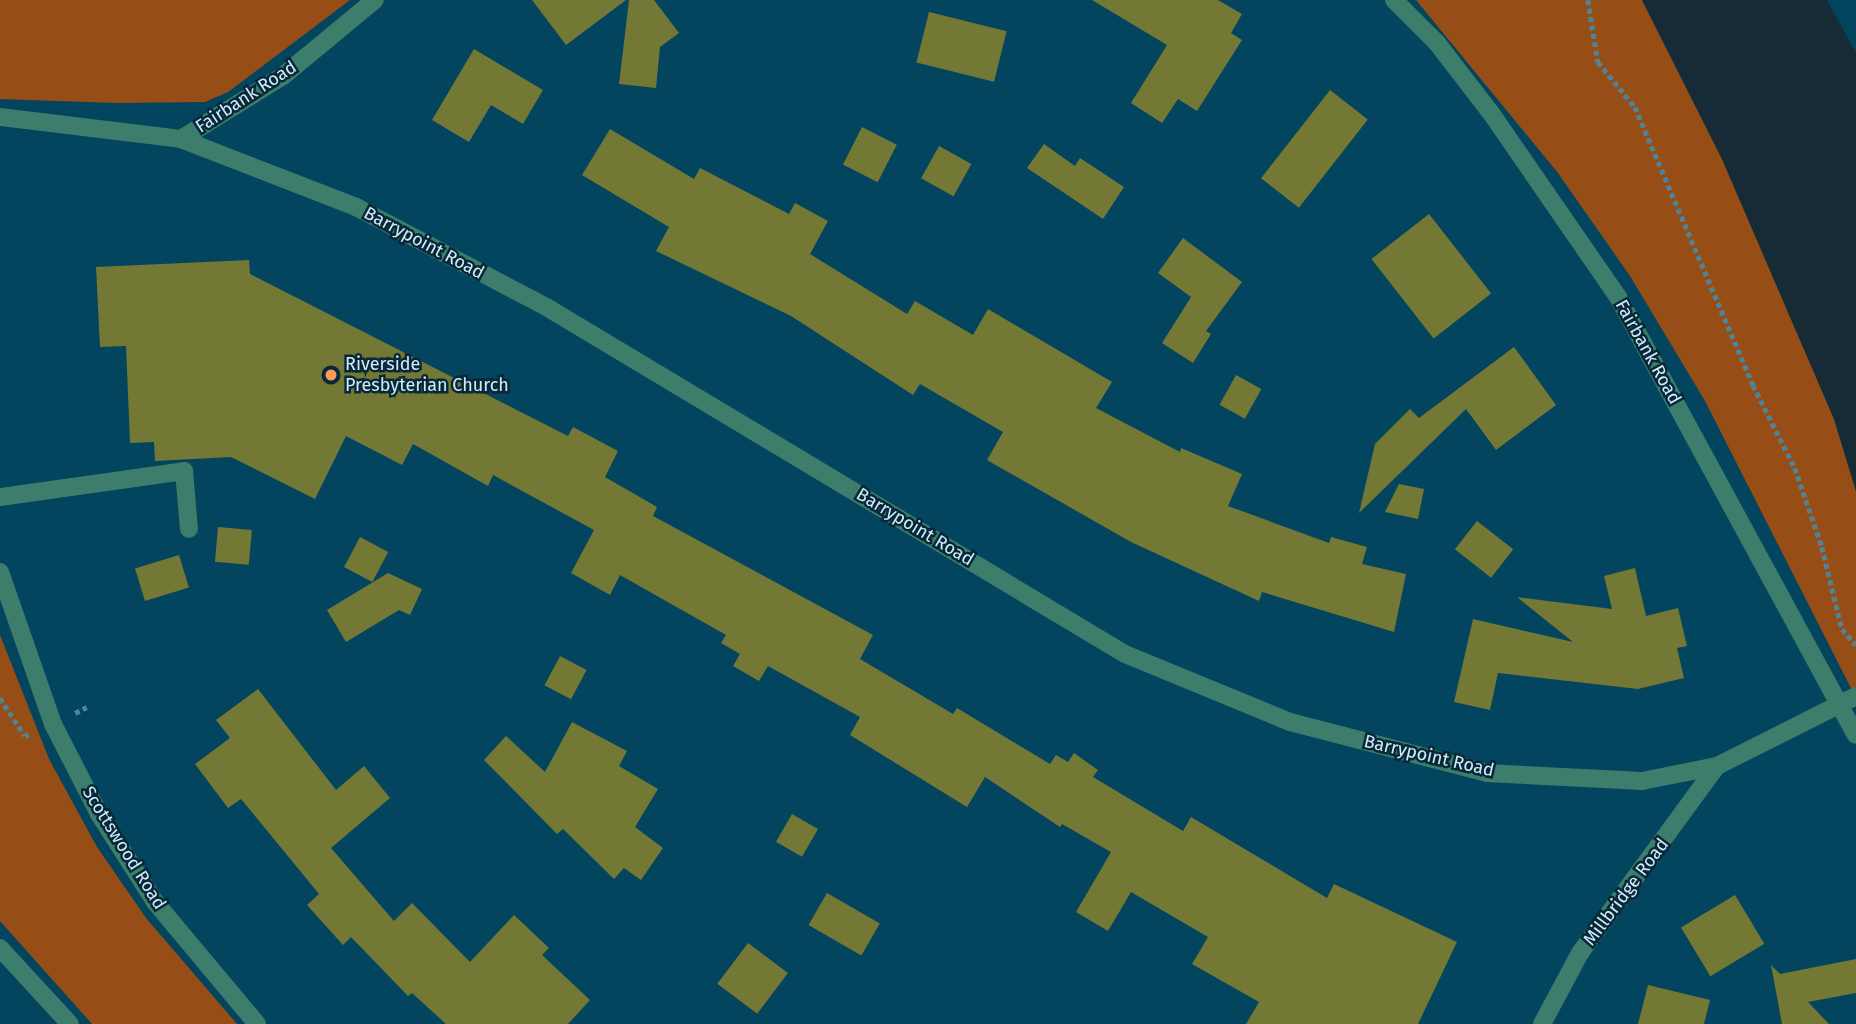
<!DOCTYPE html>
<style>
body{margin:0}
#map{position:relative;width:1856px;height:1024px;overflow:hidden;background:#03445e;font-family:"Fira Sans",sans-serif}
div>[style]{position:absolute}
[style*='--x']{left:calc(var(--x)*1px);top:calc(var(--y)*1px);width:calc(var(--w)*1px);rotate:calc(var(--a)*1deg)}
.green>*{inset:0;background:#974e16}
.water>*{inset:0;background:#172b36}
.building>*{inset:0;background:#737834;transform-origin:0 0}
.path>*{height:4.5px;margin-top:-2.25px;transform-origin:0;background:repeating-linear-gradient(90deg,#508399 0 5px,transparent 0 8.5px)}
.minor>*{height:18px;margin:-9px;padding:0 9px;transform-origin:9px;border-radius:9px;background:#3c7e6b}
.dots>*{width:19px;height:19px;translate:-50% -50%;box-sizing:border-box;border:4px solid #082837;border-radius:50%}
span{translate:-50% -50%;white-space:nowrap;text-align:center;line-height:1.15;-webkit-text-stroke:5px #082837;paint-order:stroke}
.street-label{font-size:18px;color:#d0ecfc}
.poi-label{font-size:18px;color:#d0ecfc}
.left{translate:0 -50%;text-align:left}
</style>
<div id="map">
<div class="green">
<div style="clip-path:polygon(0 0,350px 0,228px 92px,205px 102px,117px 103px,0 99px)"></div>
<div style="clip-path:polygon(1416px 0,1642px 0,1722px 159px,1834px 419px,1856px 491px,1856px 698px,1705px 401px,1630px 276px,1558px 173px)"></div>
<div style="clip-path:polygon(0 635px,49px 759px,97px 847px,146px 918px,237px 1024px,92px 1024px,0 921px)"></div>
</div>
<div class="water">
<div style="clip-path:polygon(1642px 0,1827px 0,1856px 53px,1856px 491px,1834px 419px,1722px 159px)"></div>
</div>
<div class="building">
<div style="clip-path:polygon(532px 0,626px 0,566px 45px)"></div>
<div style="clip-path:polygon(629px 0,654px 0,679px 33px,660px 47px,656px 88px,619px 84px)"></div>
<div style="clip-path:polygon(1092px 0,1218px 0,1242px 14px,1231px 33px,1242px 40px,1197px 111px,1178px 99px,1162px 123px,1131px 103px,1167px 45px)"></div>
<div style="left:929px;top:12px;width:80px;height:52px;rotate:14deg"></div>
<div style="clip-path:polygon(474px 49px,543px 90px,523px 124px,491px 105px,469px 142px,432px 120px)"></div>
<div style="left:1330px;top:90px;width:48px;height:112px;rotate:38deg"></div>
<div style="left:862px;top:127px;width:39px;height:42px;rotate:27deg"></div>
<div style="clip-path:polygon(610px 129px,694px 179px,700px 168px,789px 214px,795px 203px,828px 221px,810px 254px,907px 314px,915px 301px,973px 335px,988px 309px,1112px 382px,1096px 408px,1180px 452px,1181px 448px,1242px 474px,1228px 506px,1329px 543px,1331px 537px,1367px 547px,1362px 564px,1406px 574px,1394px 632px,1262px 592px,1259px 601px,1131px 542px,987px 460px,1003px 432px,920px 384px,913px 395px,791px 316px,656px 251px,669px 227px,582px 175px)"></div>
<div style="clip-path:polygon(1044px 144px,1075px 166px,1080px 158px,1124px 187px,1103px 219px,1027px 168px)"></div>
<div style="left:939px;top:146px;width:37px;height:37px;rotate:29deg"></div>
<div style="left:1429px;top:214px;width:101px;height:73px;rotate:52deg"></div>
<div style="clip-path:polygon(1183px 238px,1242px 282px,1206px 331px,1211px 334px,1193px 363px,1162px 343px,1191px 297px,1158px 273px)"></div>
<div style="clip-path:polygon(249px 260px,250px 274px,568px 436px,573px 427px,618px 451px,605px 477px,657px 507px,653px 516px,873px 635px,860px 659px,953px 714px,957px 708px,1050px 764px,1056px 755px,1068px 762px,1074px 753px,1098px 770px,1093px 777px,1183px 831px,1191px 817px,1327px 898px,1334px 884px,1457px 942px,1418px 1024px,1246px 1024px,1259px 1002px,1192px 964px,1208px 937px,1131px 892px,1108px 931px,1076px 912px,1111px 852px,1062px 824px,1060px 827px,985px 777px,967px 807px,850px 735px,860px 717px,768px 666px,759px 681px,733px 666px,740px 654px,721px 643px,726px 635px,620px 575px,610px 595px,571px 573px,594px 530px,493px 475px,488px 486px,413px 444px,402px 465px,346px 436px,315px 499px,231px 457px,155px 461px,154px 442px,130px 443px,126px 346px,100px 347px,96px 267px)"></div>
<div style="clip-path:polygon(1514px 347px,1556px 405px,1496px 450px,1466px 409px,1359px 513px,1375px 444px,1410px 409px,1419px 418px)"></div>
<div style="left:1236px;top:375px;width:29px;height:34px;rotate:29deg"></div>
<div style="clip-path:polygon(1399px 484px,1424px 489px,1418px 519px,1385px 512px)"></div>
<div style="left:1477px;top:521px;width:46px;height:36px;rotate:38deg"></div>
<div style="left:218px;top:527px;width:34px;height:35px;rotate:5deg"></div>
<div style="left:360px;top:537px;width:32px;height:34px;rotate:28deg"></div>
<div style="left:179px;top:555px;width:34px;height:46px;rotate:73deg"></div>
<div style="clip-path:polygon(1635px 568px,1646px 616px,1678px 608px,1687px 646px,1677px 648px,1684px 678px,1638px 689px,1498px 673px,1490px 710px,1454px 702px,1473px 619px,1573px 642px,1517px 597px,1612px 609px,1604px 576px)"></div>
<div style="clip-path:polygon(388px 573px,422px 589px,410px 615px,399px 610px,346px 642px,327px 610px)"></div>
<div style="left:560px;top:656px;width:30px;height:33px;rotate:28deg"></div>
<div style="clip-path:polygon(258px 689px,336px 790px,364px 766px,390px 798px,331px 848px,394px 921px,412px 903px,470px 962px,514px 915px,549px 948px,542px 955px,590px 1000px,568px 1024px,446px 1024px,412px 993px,408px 996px,351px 937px,343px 945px,307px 905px,319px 894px,241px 799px,228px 808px,195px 764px,230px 738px,216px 720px)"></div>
<div style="clip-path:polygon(572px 722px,627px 751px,619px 766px,658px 789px,635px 827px,663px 848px,641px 880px,624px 868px,614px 879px,563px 829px,557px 834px,484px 760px,506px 736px,545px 772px)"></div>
<div style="left:792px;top:814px;width:30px;height:32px;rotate:30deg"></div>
<div style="left:827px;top:893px;width:61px;height:37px;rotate:30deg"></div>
<div style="left:1735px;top:895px;width:57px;height:63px;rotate:59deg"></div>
<div style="left:748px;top:943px;width:50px;height:51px;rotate:37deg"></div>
<div style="clip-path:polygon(1856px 959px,1856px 993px,1808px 1002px,1829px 1024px,1782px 1024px,1771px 965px,1780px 974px)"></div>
<div style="clip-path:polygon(1648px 985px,1710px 1000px,1704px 1024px,1638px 1024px)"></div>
</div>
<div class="path">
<div style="--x:1588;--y:0;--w:63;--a:80.8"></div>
<div style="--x:1598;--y:62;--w:58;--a:50.6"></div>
<div style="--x:1635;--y:107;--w:302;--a:67"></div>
<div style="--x:1753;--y:385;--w:93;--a:63.2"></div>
<div style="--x:1795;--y:468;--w:83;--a:71.1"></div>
<div style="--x:1822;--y:547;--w:84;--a:76.3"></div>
<div style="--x:1842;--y:629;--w:21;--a:49"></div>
<div style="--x:0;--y:698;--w:45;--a:56.7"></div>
<div style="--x:25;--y:736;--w:4;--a:-27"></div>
<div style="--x:75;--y:713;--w:13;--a:-27"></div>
</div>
<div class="minor">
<div style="--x:1394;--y:0;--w:61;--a:45"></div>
<div style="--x:1437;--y:43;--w:88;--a:52.4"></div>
<div style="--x:1491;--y:113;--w:224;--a:55.4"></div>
<div style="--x:1618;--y:297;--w:498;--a:61.5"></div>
<div style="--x:0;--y:117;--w:182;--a:6.9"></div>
<div style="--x:181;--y:139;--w:188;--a:21.2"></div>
<div style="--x:356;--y:207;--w:217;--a:27.7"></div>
<div style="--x:548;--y:308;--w:673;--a:30.95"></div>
<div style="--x:1125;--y:654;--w:178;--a:22.4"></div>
<div style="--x:1290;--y:722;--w:203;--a:14.5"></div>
<div style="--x:1487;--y:773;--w:155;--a:3"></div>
<div style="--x:1642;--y:781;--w:76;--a:-11.3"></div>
<div style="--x:1717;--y:766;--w:156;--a:-26.7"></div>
<div style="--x:181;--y:139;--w:120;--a:-31.7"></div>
<div style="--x:283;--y:76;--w:119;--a:-39.6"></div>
<div style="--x:0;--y:497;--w:186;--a:-8"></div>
<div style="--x:184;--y:471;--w:58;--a:85.1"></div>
<div style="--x:0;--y:572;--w:161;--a:70.8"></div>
<div style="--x:53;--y:724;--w:101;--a:62.9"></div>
<div style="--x:99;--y:814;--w:104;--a:57.5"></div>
<div style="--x:155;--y:902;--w:159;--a:50.1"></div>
<div style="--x:0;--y:948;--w:103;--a:47.4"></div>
<div style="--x:1542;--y:1024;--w:81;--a:-61.8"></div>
<div style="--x:1580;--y:953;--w:232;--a:-53.8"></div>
</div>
<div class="dots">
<div style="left:331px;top:375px;background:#fe9b59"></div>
</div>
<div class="street-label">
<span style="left:246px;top:97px;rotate:-33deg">Fairbank Road</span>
<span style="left:424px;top:243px;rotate:28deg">Barrypoint Road</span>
<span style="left:1648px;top:352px;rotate:61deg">Fairbank Road</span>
<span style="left:915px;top:527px;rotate:31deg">Barrypoint Road</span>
<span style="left:1429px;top:756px;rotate:13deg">Barrypoint Road</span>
<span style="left:124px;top:848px;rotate:58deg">Scottswood Road</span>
<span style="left:1626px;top:892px;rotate:-53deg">Millbridge Road</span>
</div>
<div class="poi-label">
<span class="left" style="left:345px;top:375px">Riverside<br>Presbyterian Church</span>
</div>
</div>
